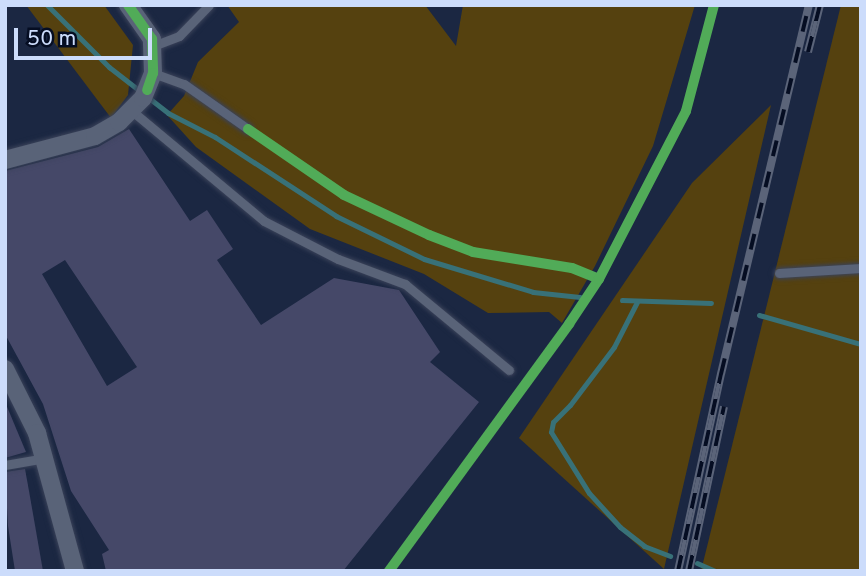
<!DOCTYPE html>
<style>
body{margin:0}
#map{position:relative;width:866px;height:576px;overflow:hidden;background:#1b2742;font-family:Overpass,sans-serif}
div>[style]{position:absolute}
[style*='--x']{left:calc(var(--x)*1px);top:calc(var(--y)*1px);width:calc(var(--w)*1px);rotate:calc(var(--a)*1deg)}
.green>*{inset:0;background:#55410f}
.stream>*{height:5px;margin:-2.5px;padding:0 2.5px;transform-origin:2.5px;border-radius:2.5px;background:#387178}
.building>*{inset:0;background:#454868}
.roads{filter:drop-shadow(0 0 2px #3a4259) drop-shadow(0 0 2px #3a4259)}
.lane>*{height:9px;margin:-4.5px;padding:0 4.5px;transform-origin:4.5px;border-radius:4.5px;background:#596378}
.street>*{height:18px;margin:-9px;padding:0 9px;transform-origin:9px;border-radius:9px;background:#596378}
.rail>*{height:8px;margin-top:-4px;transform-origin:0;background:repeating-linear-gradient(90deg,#050d22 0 16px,#5b6479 0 32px);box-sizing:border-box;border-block:2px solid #5b6479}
.cycleway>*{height:10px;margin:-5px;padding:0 5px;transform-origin:5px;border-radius:5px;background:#51ab58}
span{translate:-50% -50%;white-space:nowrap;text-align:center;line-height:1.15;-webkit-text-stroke:7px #050d22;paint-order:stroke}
.frame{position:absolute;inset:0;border:7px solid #ccdcfb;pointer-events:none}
.scale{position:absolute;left:14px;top:28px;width:138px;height:32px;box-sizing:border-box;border:4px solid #ccdcfb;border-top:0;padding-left:9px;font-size:21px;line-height:24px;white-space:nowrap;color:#ccdcfb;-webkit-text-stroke:5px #050d22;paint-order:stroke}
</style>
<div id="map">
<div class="green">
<div style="clip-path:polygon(26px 5px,104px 5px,133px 45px,128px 95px,111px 118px)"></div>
<div style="clip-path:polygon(227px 5px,425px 5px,456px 46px,463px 5px,695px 5px,653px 146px,595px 266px,562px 323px,549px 312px,488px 313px,424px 274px,310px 229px,196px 147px,167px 115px,184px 96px,198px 62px,239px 22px)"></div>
<div style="clip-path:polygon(841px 5px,861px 5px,861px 571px,701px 571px)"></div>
<div style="clip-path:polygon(771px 105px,664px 569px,519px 438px,692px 183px)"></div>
</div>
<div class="stream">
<div style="--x:47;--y:5;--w:88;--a:45"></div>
<div style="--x:109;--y:67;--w:75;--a:37.9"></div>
<div style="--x:168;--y:113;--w:53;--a:27.1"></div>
<div style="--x:215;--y:137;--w:145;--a:33.1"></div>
<div style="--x:336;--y:216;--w:98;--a:26"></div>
<div style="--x:424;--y:259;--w:114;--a:16.8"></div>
<div style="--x:533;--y:292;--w:47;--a:6.1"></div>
<div style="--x:622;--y:300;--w:89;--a:1.9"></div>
<div style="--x:637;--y:302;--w:51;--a:117.1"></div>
<div style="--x:614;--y:347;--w:73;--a:127.2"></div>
<div style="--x:570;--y:405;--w:24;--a:135"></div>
<div style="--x:553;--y:422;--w:10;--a:101"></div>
<div style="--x:551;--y:432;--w:72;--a:58.1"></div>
<div style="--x:589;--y:493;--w:46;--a:47.6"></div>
<div style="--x:620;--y:527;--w:31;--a:38"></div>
<div style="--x:644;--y:546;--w:28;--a:21"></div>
<div style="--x:759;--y:315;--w:106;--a:15.9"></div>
<div style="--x:697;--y:563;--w:20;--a:24"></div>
</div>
<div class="building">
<div style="clip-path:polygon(evenodd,129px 129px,190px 221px,207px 210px,233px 249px,217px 260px,261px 325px,334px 278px,399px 290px,440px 352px,430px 362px,479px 402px,343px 571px,106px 571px,102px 554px,109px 550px,71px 491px,43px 404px,5px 334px,5px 171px,98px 147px,129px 129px,65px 260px,137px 367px,107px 386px,42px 274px,65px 260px)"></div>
<div style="clip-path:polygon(5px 402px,26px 452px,5px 458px)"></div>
<div style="clip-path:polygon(25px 469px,29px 491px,43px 571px,15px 571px,8px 526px,5px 472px)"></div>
</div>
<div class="roads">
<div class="lane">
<div style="--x:153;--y:46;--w:28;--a:-21"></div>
<div style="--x:179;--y:36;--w:43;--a:-45.9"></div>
<div style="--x:153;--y:73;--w:33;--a:20"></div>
<div style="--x:184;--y:84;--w:78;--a:35.1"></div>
<div style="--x:132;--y:111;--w:172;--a:39.8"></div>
<div style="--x:264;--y:221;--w:83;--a:27.2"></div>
<div style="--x:338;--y:259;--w:72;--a:20.5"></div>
<div style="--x:405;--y:284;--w:135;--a:39.6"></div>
<div style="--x:779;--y:273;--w:82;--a:-3.5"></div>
<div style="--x:5;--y:465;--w:41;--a:-9.9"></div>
</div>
<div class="street">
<div style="--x:5;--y:160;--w:93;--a:-14.9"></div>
<div style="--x:95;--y:136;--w:28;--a:-30"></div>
<div style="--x:119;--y:122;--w:34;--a:-45"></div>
<div style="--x:143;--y:98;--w:27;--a:-68"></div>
<div style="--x:153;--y:73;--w:34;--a:-92"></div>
<div style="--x:152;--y:39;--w:42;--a:-125.2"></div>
<div style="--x:5;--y:369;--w:72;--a:63.4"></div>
<div style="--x:37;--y:433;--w:143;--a:74.6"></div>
</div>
</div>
<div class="rail">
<div style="--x:808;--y:52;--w:49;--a:-75.7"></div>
<div style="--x:678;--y:571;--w:202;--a:-77.7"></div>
<div style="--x:721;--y:374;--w:379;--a:-76.6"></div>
<div style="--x:689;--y:571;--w:168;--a:-78"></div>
</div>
<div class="cycleway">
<div style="--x:128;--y:5;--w:42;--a:54.8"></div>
<div style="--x:152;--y:39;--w:34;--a:88"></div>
<div style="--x:153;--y:73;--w:18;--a:109"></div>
<div style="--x:248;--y:129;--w:116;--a:34.5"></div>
<div style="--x:344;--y:195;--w:94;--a:25.2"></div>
<div style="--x:429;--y:235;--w:47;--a:21.1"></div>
<div style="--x:473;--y:252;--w:100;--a:9.2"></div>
<div style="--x:572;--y:268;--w:29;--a:22"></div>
<div style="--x:389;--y:571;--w:306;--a:-53.9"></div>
<div style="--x:569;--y:324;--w:54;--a:-56.3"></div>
<div style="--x:599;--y:279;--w:189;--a:-62.6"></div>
<div style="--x:686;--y:111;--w:110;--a:-75.2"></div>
</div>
<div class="frame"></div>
<div class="scale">50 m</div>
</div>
